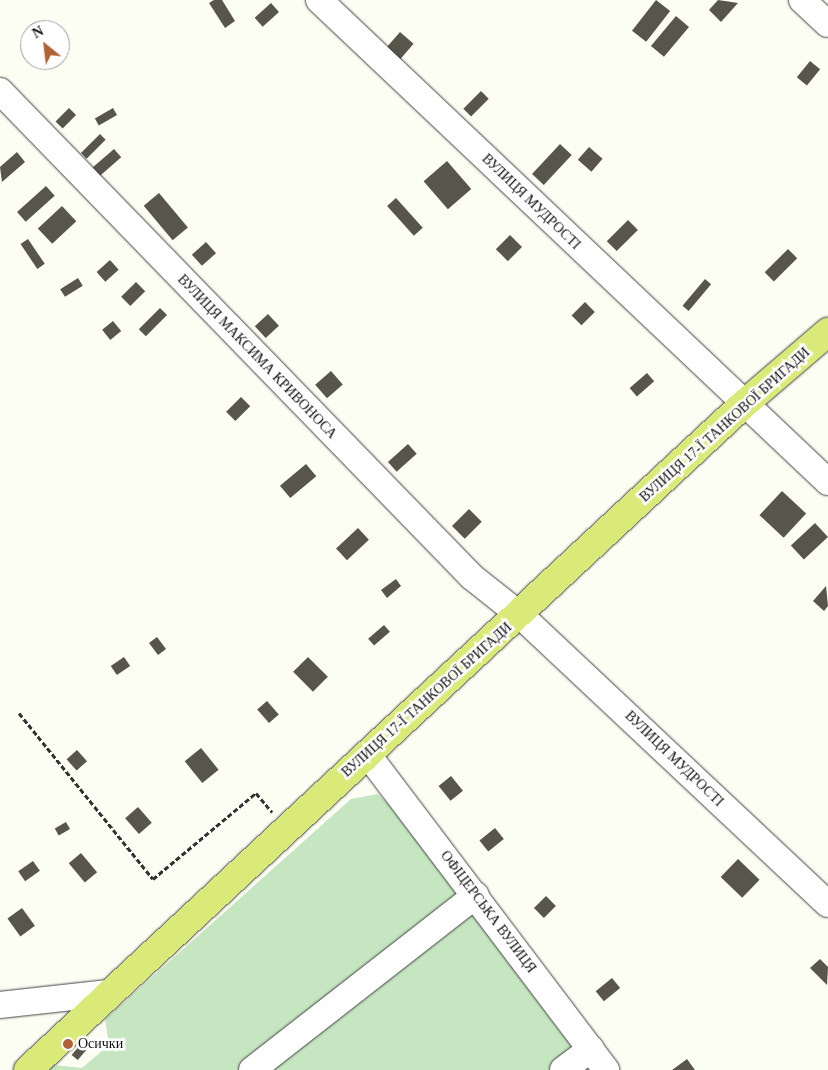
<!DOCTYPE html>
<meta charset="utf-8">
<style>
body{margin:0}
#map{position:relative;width:828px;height:1070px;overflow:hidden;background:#fcfef4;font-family:Georgia,serif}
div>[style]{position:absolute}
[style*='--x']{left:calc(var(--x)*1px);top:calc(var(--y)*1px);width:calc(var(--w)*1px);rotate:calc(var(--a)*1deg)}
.green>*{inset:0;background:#c5e6c0}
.building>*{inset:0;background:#58554d;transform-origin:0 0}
.path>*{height:3px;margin-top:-1.5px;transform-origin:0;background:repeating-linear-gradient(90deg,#323232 0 5px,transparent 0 7.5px)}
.roads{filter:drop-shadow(0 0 1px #434343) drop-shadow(0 0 1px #434343)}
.minor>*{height:26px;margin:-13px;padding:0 13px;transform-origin:13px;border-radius:13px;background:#fff}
.major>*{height:28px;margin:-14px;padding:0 14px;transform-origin:14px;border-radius:14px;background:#d9ea78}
.dots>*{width:14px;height:14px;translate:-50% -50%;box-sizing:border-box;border:2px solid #fff;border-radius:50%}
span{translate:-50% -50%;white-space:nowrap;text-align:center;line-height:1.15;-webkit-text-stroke:5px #fff;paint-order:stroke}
.street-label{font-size:14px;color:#101010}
.poi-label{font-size:14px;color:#101010}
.left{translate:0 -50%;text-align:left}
.north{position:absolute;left:20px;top:20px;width:50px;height:50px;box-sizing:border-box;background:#fff;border:1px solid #9f9f9f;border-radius:50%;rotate:331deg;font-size:14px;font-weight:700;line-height:20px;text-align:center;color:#101010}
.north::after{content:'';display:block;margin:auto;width:18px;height:22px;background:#b26136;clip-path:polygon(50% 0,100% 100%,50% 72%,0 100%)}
</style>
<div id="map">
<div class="green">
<div style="clip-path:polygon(378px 794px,402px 817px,592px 1070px,48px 1070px,53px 1065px,82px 1068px,109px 1045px,105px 1019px,351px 799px)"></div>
</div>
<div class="building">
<div style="clip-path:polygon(214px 0,222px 0,235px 21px,225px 28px,209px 3px)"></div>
<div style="left:656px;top:0;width:18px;height:39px;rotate:38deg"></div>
<div style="clip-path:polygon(718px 0,738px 3px,721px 22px,709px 10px)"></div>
<div style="left:271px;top:3px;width:12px;height:22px;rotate:48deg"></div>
<div style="left:676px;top:16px;width:17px;height:39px;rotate:40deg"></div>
<div style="left:400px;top:32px;width:18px;height:23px;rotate:41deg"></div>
<div style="left:810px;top:61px;width:13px;height:21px;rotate:39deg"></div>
<div style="left:481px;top:91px;width:11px;height:25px;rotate:45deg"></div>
<div style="left:69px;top:108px;width:10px;height:19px;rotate:45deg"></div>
<div style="left:113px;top:108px;width:8px;height:21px;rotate:60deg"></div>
<div style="left:100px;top:134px;width:8px;height:27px;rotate:45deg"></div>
<div style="left:560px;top:144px;width:16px;height:41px;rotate:43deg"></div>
<div style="left:589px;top:147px;width:18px;height:17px;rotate:41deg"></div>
<div style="left:114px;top:149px;width:11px;height:28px;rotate:49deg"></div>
<div style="clip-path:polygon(17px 152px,25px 162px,2px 182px,0 167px)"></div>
<div style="left:447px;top:161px;width:37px;height:31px;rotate:49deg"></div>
<div style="left:46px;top:186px;width:13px;height:39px;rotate:48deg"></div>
<div style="left:159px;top:193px;width:45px;height:20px;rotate:50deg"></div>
<div style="left:396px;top:198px;width:40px;height:12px;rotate:48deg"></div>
<div style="left:62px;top:206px;width:21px;height:33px;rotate:47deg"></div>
<div style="left:628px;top:220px;width:14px;height:30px;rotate:45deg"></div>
<div style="left:510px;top:235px;width:17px;height:20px;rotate:45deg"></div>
<div style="left:28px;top:239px;width:30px;height:9px;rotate:56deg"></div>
<div style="left:206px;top:242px;width:15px;height:19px;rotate:48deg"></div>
<div style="left:788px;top:249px;width:13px;height:33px;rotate:45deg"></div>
<div style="left:110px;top:260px;width:13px;height:18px;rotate:48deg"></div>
<div style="left:78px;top:278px;width:9px;height:21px;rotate:58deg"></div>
<div style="left:705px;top:279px;width:8px;height:35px;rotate:40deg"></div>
<div style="left:136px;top:282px;width:13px;height:21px;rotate:45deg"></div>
<div style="left:585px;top:302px;width:14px;height:19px;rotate:45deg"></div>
<div style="left:160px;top:308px;width:10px;height:30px;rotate:45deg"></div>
<div style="left:268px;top:314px;width:16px;height:18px;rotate:47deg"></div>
<div style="left:113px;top:321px;width:13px;height:14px;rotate:51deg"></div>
<div style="left:331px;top:371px;width:18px;height:21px;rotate:49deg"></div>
<div style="left:647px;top:373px;width:11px;height:23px;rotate:49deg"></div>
<div style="left:241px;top:397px;width:13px;height:21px;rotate:45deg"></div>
<div style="left:408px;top:444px;width:13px;height:27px;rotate:48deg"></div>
<div style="left:306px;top:464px;width:16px;height:34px;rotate:50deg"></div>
<div style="left:782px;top:491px;width:33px;height:33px;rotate:43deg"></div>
<div style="left:469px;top:509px;width:18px;height:24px;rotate:45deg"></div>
<div style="left:815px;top:523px;width:19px;height:33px;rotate:47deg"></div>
<div style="left:358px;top:528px;width:16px;height:30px;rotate:47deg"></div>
<div style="clip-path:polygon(396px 579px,401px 586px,387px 598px,381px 590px)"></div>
<div style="clip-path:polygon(826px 586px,828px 606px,824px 611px,813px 601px)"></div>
<div style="left:384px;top:625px;width:9px;height:21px;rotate:49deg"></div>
<div style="left:157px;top:637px;width:15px;height:10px;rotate:53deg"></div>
<div style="left:124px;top:657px;width:11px;height:16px;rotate:56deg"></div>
<div style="left:308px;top:657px;width:28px;height:21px;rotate:45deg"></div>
<div style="left:267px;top:701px;width:18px;height:13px;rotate:49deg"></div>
<div style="left:201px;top:748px;width:28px;height:21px;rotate:51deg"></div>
<div style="left:77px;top:750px;width:15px;height:14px;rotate:48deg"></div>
<div style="left:451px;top:776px;width:19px;height:16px;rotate:51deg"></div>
<div style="left:138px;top:807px;width:21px;height:17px;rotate:49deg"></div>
<div style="left:66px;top:822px;width:8px;height:13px;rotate:60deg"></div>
<div style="left:495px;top:828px;width:14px;height:20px;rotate:51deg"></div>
<div style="left:81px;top:853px;width:25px;height:16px;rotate:50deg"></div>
<div style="left:738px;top:859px;width:30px;height:25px;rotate:44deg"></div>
<div style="left:33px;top:861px;width:12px;height:18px;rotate:55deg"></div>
<div style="left:546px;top:896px;width:14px;height:17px;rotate:45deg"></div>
<div style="left:22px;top:908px;width:22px;height:18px;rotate:54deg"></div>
<div style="clip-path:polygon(820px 959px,828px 967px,827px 985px,810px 968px)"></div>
<div style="left:612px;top:978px;width:13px;height:21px;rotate:51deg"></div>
<div style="left:80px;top:1045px;width:8px;height:13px;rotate:40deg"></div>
<div style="clip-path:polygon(687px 1059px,695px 1070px,672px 1070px)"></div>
</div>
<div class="path">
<div style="--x:19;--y:713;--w:213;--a:51.1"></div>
<div style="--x:153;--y:879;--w:134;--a:-39.9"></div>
<div style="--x:256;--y:793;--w:25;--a:50"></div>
</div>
<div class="roads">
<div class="minor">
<div style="--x:319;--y:0;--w:701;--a:43.44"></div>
<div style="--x:802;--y:0;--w:35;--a:43"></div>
<div style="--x:0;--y:91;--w:677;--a:45.84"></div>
<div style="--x:472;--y:577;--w:61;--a:38.4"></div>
<div style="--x:520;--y:615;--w:422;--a:43.2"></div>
<div style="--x:368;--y:755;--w:395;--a:52.9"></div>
<div style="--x:0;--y:1005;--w:110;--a:-6.3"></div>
<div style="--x:252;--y:1070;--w:284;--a:-38"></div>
<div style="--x:563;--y:1070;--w:35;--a:-37"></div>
</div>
<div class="major">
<div style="--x:28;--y:1070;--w:978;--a:-42.93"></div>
<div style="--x:744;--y:404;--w:111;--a:-40.6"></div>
</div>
</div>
<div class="dots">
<div style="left:68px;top:1044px;background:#b26136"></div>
</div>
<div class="street-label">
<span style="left:531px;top:202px;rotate:44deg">ВУЛИЦЯ МУДРОСТІ</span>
<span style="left:257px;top:357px;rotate:46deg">ВУЛИЦЯ МАКСИМА КРИВОНОСА</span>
<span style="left:725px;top:425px;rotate:-42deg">ВУЛИЦЯ 17-Ї ТАНКОВОЇ БРИГАДИ</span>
<span style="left:427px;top:700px;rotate:-42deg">ВУЛИЦЯ 17-Ї ТАНКОВОЇ БРИГАДИ</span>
<span style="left:674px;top:759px;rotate:44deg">ВУЛИЦЯ МУДРОСТІ</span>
<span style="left:488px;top:912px;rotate:53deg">ОФІЦЕРСЬКА ВУЛИЦЯ</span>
</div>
<div class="poi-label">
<span class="left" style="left:78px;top:1044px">Осички</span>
</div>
<div class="north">N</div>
</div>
